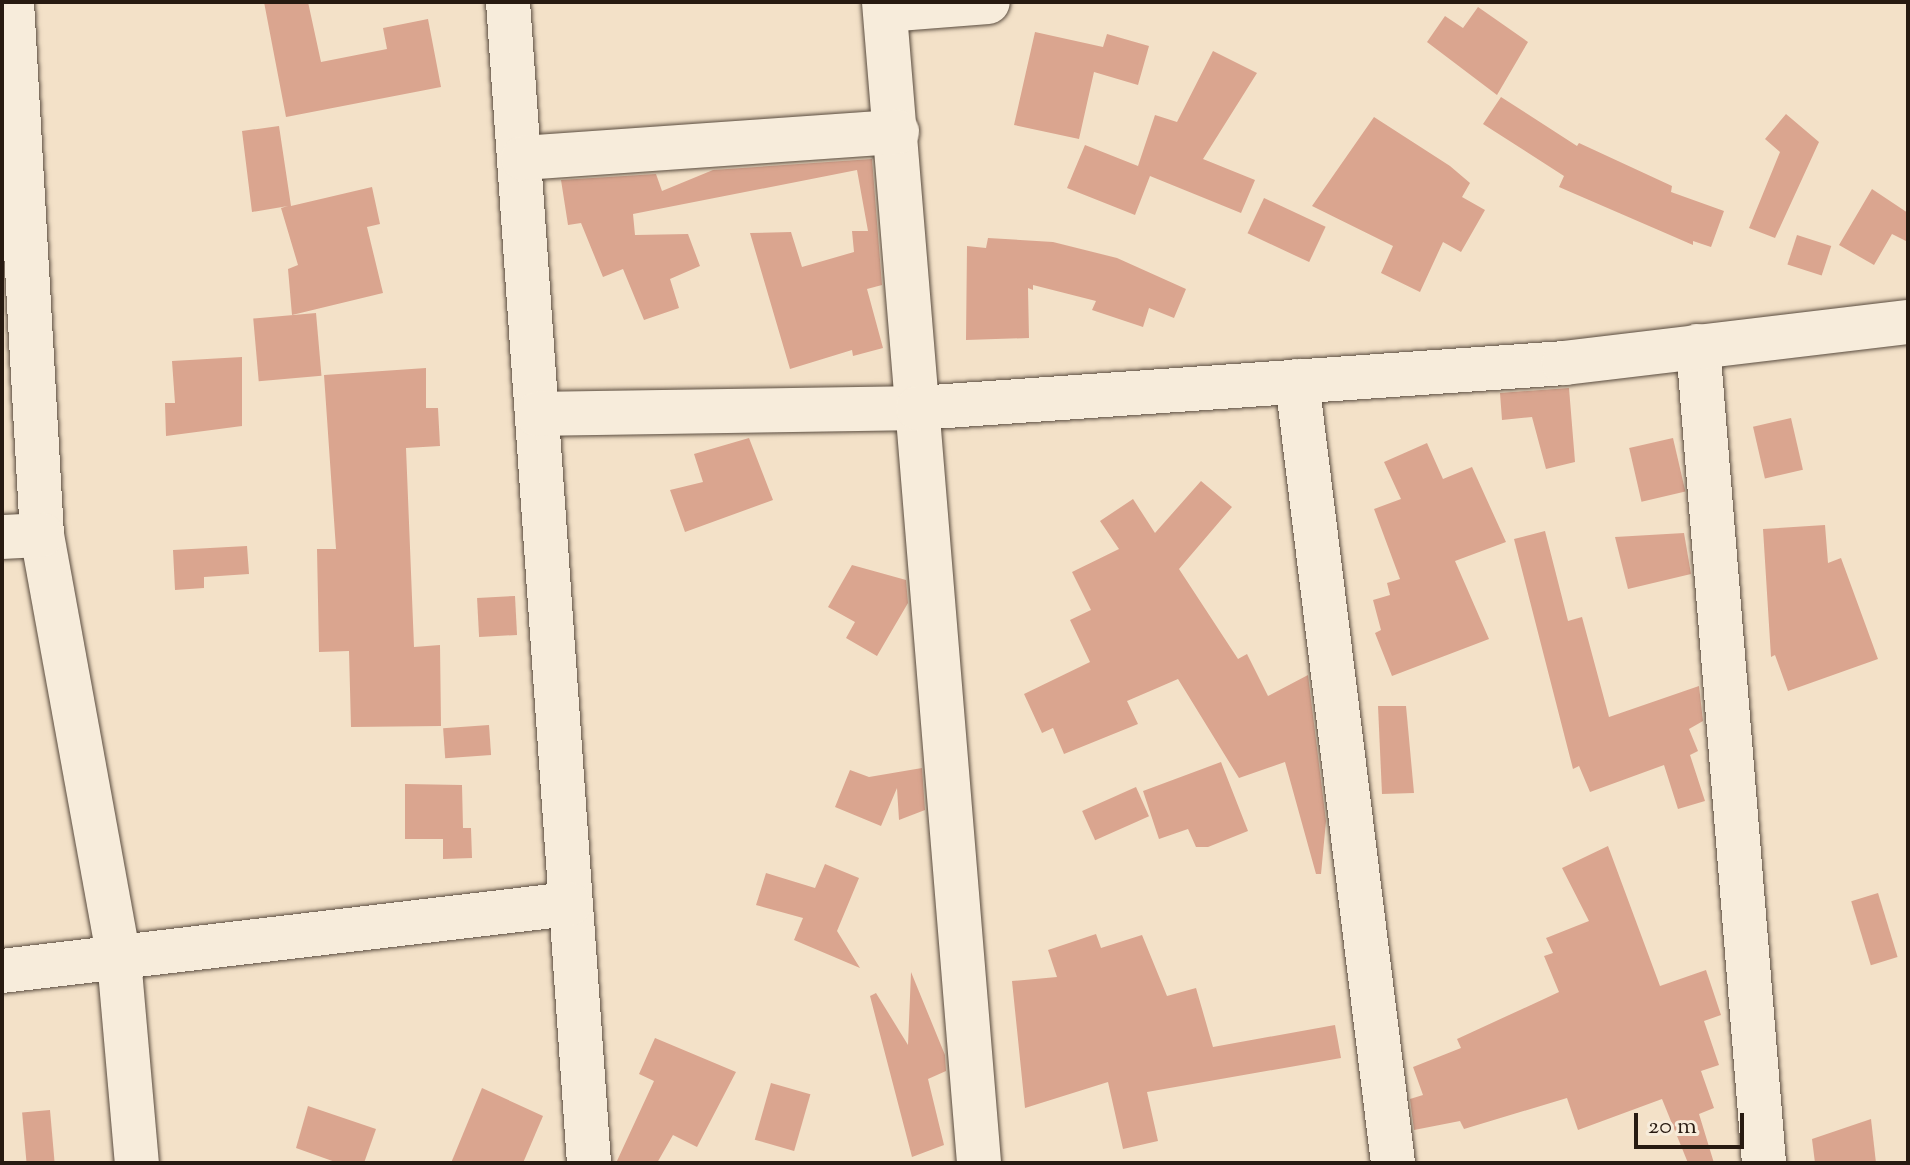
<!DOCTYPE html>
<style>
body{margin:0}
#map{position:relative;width:1910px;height:1165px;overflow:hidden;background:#f3e1c8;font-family:"Sorts Mill Goudy",serif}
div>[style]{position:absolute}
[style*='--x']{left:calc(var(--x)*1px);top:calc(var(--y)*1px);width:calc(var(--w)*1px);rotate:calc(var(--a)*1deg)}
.building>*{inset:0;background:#daa58f;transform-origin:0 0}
.roads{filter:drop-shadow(0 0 2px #5a4c3f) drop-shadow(0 0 2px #5a4c3f)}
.minor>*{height:44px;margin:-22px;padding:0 22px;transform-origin:22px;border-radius:22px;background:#f7ecdb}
span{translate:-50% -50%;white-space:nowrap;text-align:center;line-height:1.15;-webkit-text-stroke:6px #f7ecdb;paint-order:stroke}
.frame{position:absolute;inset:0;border:4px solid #271a11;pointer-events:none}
.scale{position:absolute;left:1634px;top:1113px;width:110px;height:36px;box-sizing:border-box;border:4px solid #271a11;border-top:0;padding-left:10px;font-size:24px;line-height:28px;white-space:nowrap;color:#271a11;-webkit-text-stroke:6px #f7ecdb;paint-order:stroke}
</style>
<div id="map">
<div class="building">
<div style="clip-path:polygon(264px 2px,308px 2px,321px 62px,387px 49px,383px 28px,428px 19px,441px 87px,286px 117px)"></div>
<div style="clip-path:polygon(1478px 7px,1528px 42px,1497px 95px,1427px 42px,1445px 16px,1463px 28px)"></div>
<div style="clip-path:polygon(1035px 32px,1103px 47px,1107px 34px,1149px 46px,1138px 85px,1094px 72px,1079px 139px,1014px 125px)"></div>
<div style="clip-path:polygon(1213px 51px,1257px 73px,1203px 159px,1255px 180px,1241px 213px,1150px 176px,1135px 215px,1067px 188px,1085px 145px,1138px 166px,1155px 115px,1177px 122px)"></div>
<div style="clip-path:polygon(1501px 97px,1577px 146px,1579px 143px,1672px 186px,1671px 192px,1724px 211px,1711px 247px,1693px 241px,1693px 245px,1559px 187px,1564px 176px,1483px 124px)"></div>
<div style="clip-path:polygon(1786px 114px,1819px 142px,1775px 238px,1749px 228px,1780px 152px,1765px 139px)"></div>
<div style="clip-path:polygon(1374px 117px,1450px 166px,1470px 183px,1462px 197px,1485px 210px,1461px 252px,1443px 242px,1420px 292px,1381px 273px,1393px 246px,1312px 206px)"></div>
<div style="clip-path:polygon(279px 126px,291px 206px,372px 187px,380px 224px,367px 227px,383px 293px,292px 315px,288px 269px,298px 265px,281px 208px,288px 206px,252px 212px,242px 131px)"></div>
<div style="clip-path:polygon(872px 159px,882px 285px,867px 289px,883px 348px,853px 356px,852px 350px,790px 369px,750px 233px,791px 232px,802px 267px,854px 252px,852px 231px,868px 231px,857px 170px,633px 214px,635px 235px,688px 234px,700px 266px,670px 279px,679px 308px,644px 320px,623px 269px,603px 277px,581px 223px,568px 225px,561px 180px,656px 174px,662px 191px,713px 170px)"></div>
<div style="clip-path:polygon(1872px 189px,1908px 213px,1908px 242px,1892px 234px,1874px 265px,1839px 245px)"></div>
<div style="left:1264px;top:198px;width:68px;height:39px;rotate:25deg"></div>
<div style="left:1797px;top:235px;width:36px;height:31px;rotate:18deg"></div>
<div style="clip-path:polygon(988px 238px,1053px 242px,1117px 258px,1186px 289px,1174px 318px,1149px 308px,1143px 327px,1092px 310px,1096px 301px,1033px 285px,1033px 290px,1028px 288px,1029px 338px,966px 340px,967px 246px,986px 248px)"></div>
<div style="left:316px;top:313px;width:63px;height:63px;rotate:85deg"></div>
<div style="clip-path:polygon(242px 357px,242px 426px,166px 436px,165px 403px,175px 403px,172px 361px)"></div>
<div style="clip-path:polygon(426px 368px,426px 408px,438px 408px,440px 446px,406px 448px,414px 647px,440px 645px,441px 726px,351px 727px,349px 651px,319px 652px,317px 549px,336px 549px,324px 375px)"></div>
<div style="clip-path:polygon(1569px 388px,1575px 462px,1546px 469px,1532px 417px,1502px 420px,1500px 393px)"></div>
<div style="left:1791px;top:418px;width:53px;height:39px;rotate:77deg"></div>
<div style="clip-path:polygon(749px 438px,773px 500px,685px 532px,670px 490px,703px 482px,694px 454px)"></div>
<div style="left:1673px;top:438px;width:55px;height:45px;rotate:77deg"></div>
<div style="clip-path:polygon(1427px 443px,1443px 479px,1472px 467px,1506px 542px,1455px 561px,1489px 639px,1392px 676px,1375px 633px,1381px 630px,1373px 600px,1390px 595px,1387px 583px,1400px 579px,1374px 509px,1401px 499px,1384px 462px)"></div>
<div style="clip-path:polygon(1201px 481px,1232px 507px,1179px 569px,1238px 659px,1247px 654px,1268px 696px,1308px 675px,1326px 821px,1321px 874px,1316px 874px,1285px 762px,1239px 778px,1178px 679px,1127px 701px,1138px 724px,1064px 754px,1053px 728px,1042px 733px,1024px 694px,1090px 662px,1070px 620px,1091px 610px,1072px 572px,1119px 549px,1100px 521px,1133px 499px,1155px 533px)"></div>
<div style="clip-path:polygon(1825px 525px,1828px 563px,1841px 558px,1878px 659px,1788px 691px,1775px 655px,1771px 657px,1763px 529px)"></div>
<div style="clip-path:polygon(1545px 531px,1568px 621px,1582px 617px,1609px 717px,1699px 686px,1703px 721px,1689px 729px,1698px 751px,1690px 755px,1705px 801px,1678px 809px,1664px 765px,1590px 792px,1579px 766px,1573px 769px,1514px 539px)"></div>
<div style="clip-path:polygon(1684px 533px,1691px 574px,1628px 589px,1615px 537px)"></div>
<div style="clip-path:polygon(247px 546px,249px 574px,204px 577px,204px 588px,175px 590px,173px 550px)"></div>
<div style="clip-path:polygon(852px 565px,906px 580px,908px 603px,877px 656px,846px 638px,855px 622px,828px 607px)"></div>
<div style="left:515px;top:596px;width:39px;height:38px;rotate:87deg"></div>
<div style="clip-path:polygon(1378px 706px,1406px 706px,1414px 793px,1382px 794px)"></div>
<div style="left:489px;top:725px;width:30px;height:46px;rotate:86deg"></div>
<div style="clip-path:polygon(1221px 762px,1248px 831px,1208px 847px,1196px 847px,1188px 829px,1159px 839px,1143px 791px)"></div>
<div style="clip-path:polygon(922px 768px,925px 810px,899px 820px,897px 788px,881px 826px,835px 807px,850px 770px,869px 777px)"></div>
<div style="clip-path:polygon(405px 784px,462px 785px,463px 828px,471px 828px,472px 858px,443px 859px,443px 839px,405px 839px)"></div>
<div style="left:1136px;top:787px;width:32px;height:59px;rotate:66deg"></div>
<div style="clip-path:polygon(1608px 846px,1660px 986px,1706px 970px,1721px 1015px,1704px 1021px,1719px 1065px,1701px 1071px,1714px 1108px,1699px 1114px,1714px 1163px,1688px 1163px,1662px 1099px,1578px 1130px,1567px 1098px,1464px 1129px,1460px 1121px,1414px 1130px,1410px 1099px,1423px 1095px,1413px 1067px,1461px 1048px,1457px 1039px,1559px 992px,1544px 956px,1553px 953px,1546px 938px,1589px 921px,1562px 868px)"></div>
<div style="clip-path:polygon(825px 864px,859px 878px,837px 931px,860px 968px,794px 940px,803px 918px,756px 905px,766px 873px,815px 888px)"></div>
<div style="left:1878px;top:893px;width:67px;height:28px;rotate:73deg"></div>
<div style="clip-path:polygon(1096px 934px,1101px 948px,1142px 935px,1167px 996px,1196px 988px,1213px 1047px,1335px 1025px,1341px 1058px,1147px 1092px,1158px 1141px,1123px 1149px,1108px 1082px,1025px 1108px,1012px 981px,1057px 977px,1048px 950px)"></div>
<div style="clip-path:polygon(911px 972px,945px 1055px,946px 1071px,928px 1079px,944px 1145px,912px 1157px,870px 996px,876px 993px,908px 1045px)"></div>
<div style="clip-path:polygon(655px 1038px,736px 1072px,697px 1147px,673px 1135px,657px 1163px,616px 1163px,654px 1081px,639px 1074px)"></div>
<div style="left:771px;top:1083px;width:41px;height:59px;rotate:16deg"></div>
<div style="clip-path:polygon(482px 1088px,543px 1116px,523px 1163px,451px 1163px)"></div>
<div style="clip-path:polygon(308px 1106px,376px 1129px,364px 1163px,338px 1163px,296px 1148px)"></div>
<div style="left:50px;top:1110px;width:53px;height:28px;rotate:85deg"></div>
<div style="clip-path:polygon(1871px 1119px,1876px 1163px,1815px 1163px,1812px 1139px)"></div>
</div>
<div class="roads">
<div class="minor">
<div style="--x:12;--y:2;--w:534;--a:86.78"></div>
<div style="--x:42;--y:535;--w:431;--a:79.7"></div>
<div style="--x:119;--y:959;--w:205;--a:85"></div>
<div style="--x:508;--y:2;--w:1164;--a:86.01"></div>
<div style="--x:884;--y:2;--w:1165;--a:85.32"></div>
<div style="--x:885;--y:10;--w:103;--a:-4.4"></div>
<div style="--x:523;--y:158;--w:375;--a:-4"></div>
<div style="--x:1698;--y:346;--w:820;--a:85.38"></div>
<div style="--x:1297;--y:381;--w:788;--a:83"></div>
<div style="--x:537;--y:414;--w:381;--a:-0.9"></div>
<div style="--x:918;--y:408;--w:648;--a:-3.98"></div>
<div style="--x:1564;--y:363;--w:346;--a:-6.8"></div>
<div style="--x:2;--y:537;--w:40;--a:-2.9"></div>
<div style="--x:2;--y:971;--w:571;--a:-6.74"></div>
</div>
</div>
<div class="frame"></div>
<div class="scale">20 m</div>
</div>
